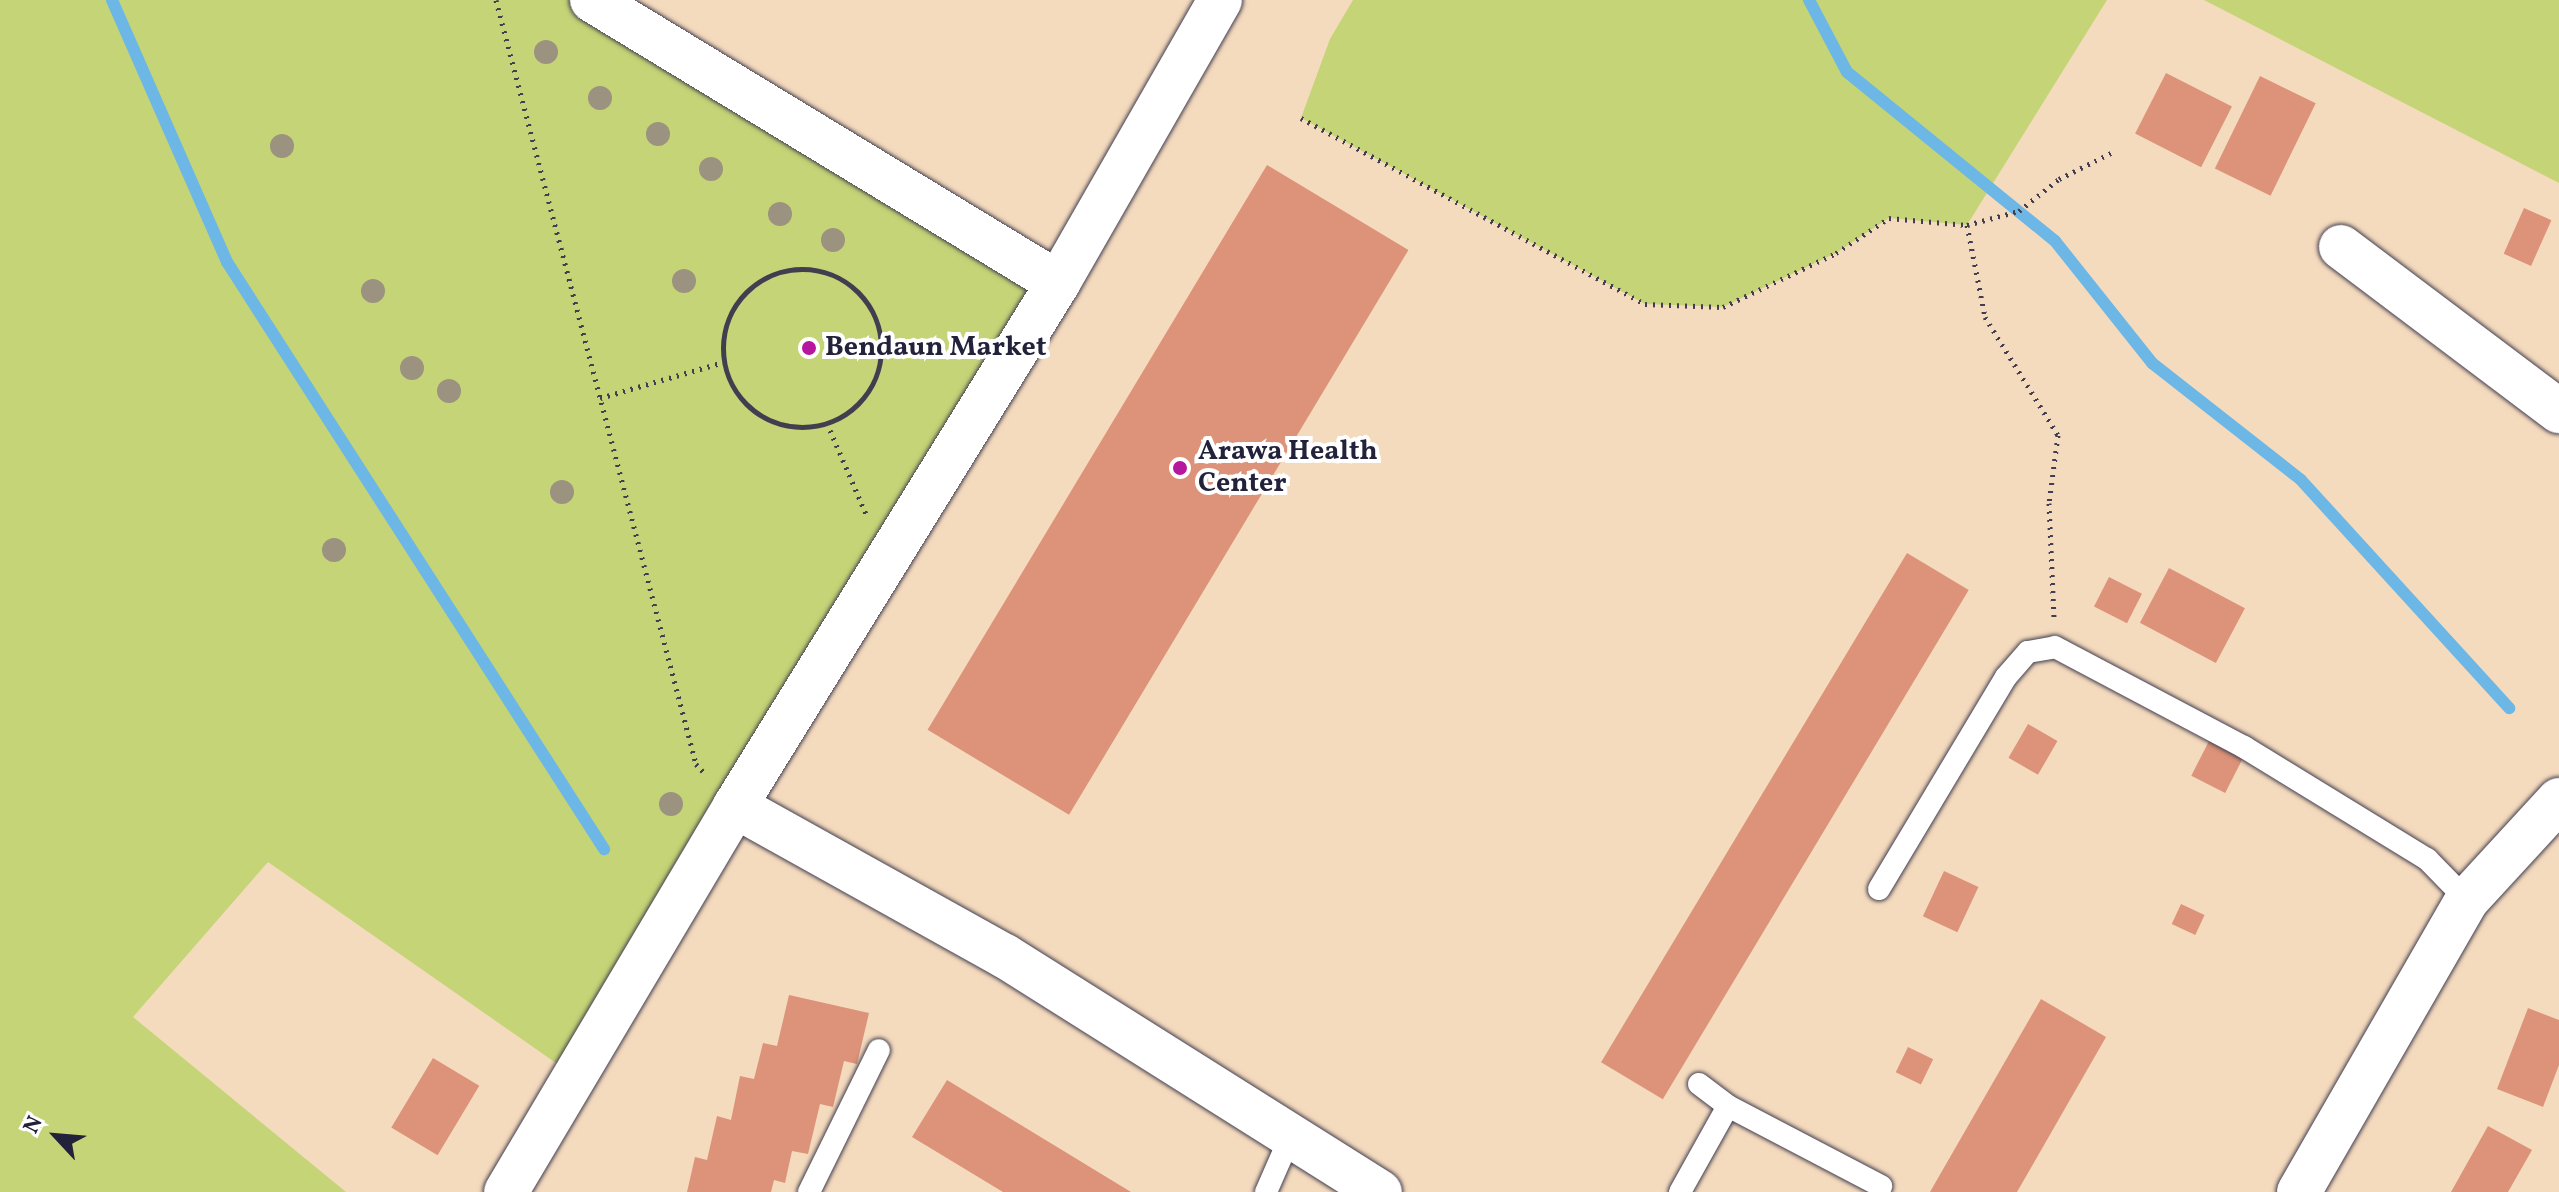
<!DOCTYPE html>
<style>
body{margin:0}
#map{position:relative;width:2559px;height:1192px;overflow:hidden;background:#f5dbbe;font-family:Vollkorn,serif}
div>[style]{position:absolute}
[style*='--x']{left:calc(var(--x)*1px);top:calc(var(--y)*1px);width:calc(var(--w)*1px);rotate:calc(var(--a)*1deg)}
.green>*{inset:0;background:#c5d476}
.stream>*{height:12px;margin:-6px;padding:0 6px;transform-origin:6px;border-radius:6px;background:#6cb7e5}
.building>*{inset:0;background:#dc9379;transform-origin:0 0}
.path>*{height:5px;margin-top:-2.5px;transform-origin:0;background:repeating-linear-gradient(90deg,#423e4f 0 2px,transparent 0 8px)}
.path>.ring{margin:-2.5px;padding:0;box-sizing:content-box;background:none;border:5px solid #423e4f;border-radius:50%}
.roads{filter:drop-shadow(0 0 2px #423e4f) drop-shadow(0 0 2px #423e4f)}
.service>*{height:22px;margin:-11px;padding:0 11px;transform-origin:11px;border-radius:11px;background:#fff}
.minor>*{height:44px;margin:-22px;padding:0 22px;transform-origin:22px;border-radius:22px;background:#fff}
.tertiary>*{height:44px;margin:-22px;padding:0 22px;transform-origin:22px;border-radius:22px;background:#fff}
.trees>*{width:24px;height:24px;margin:-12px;border-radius:50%;background:#9c9280}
.dots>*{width:22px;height:22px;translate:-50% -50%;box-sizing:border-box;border:4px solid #fff;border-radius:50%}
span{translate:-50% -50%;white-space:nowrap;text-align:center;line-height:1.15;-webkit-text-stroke:8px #fff;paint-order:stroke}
.poi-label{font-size:28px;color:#22223b;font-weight:700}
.left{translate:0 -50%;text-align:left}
.north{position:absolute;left:16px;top:1096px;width:80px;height:80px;-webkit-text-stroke:6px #fff;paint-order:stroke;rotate:296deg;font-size:22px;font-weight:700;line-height:32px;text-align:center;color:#22223b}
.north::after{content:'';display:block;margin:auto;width:28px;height:36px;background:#22223b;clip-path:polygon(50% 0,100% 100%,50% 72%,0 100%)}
</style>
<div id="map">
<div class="green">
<div style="clip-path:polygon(0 0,592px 0,1058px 283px,576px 1077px,268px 862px,133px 1017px,346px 1192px,0 1192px)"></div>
<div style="clip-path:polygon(1353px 0,2107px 0,1967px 225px,1889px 218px,1836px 253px,1723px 307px,1645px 304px,1301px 118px,1330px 39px)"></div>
<div style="clip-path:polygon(2204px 0,2559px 0,2559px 183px)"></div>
</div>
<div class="stream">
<div style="--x:112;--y:0;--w:286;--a:66.3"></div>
<div style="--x:227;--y:262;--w:698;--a:57.29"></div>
<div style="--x:1809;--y:0;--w:81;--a:62.2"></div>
<div style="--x:1847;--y:72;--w:268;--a:39.1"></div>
<div style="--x:2055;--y:241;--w:156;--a:51.5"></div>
<div style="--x:2152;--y:363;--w:189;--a:38.1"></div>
<div style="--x:2301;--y:480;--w:309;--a:47.6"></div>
</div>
<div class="building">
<div style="left:2166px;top:73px;width:74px;height:68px;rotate:27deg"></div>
<div style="left:2260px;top:76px;width:62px;height:103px;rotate:26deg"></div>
<div style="left:1267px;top:165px;width:165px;height:659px;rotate:31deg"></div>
<div style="left:2524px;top:208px;width:30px;height:50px;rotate:24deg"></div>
<div style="left:1907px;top:553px;width:72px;height:594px;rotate:31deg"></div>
<div style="left:2169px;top:568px;width:86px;height:62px;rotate:28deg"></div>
<div style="left:2109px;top:577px;width:37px;height:33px;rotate:27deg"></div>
<div style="left:2028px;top:724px;width:34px;height:39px;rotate:30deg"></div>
<div style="left:2209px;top:741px;width:38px;height:39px;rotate:27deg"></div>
<div style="left:1944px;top:871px;width:38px;height:50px;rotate:25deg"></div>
<div style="left:2181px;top:904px;width:26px;height:22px;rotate:25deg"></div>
<div style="clip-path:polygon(789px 995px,869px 1013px,857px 1064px,844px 1061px,833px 1107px,820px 1104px,808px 1154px,792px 1151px,785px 1183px,774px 1180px,771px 1192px,687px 1192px,695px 1157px,707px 1160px,717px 1116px,731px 1120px,740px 1076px,754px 1079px,763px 1043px,777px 1046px)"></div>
<div style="clip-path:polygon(2041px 999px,2106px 1037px,2017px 1192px,1930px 1192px)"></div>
<div style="clip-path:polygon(2528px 1008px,2559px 1020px,2559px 1065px,2543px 1107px,2497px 1089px)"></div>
<div style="left:1908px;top:1047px;width:28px;height:28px;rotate:26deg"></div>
<div style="left:433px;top:1058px;width:54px;height:81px;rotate:31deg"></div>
<div style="clip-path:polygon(947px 1080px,1131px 1192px,1003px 1192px,912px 1137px)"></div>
<div style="clip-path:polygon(2488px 1126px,2532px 1150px,2508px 1192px,2451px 1192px)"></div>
</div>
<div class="path">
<div style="--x:496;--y:0;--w:790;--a:75.33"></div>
<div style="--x:696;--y:764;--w:16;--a:47"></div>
<div style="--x:1301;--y:118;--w:391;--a:28.4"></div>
<div style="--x:1645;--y:304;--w:78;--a:2.2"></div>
<div style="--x:1723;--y:307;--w:125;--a:-25.5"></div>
<div style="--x:1836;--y:253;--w:64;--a:-33.4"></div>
<div style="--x:1889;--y:218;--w:78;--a:5.1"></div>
<div style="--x:1967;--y:225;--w:54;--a:-15.1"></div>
<div style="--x:2019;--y:211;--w:51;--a:-38.7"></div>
<div style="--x:2059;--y:179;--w:60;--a:-26.6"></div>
<div style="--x:1967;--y:225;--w:94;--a:78.9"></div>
<div style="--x:1985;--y:317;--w:139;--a:58.3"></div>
<div style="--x:2058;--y:435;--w:69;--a:97.5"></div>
<div style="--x:2049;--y:503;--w:115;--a:87.5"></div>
<div class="ring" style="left:723px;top:269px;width:153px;height:153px"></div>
<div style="--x:600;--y:398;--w:129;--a:-16.2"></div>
<div style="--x:827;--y:423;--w:99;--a:66.8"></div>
</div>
<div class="roads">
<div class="service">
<div style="--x:1879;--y:889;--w:247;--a:-59.1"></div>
<div style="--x:2006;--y:677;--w:33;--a:-49"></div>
<div style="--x:2028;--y:652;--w:27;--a:-10"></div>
<div style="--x:2055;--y:647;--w:214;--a:27.9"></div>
<div style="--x:2244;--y:747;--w:215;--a:31.5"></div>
<div style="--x:2427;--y:859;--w:57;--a:45.7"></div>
<div style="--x:1699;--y:1084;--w:36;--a:37"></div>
<div style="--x:1728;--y:1106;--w:173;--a:27.6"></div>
<div style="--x:809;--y:1192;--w:158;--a:-63.8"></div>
<div style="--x:1266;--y:1192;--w:62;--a:-66.3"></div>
<div style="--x:1680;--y:1192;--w:98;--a:-60.8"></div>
</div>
<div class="minor">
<div style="--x:592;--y:0;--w:545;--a:31.27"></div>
<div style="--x:2341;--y:247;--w:273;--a:37"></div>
<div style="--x:735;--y:806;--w:309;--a:29.1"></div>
<div style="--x:1005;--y:956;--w:443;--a:32.2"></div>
<div style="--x:2299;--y:1192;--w:337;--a:-60.1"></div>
<div style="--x:2467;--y:900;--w:136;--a:-47.4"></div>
</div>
<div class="tertiary">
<div style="--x:506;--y:1192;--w:449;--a:-59.3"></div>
<div style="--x:735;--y:806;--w:615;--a:-58.3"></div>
<div style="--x:1058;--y:283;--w:326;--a:-60.2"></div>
</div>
</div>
<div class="trees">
<div style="left:546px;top:52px"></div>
<div style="left:600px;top:98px"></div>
<div style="left:658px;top:134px"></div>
<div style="left:282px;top:146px"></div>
<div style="left:711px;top:169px"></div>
<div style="left:780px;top:214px"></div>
<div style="left:833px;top:240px"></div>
<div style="left:684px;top:281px"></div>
<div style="left:373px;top:291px"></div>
<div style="left:412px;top:368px"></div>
<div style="left:449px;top:391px"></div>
<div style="left:562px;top:492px"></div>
<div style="left:334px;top:550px"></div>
<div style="left:671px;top:804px"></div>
</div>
<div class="dots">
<div style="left:809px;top:348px;background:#b5179e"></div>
<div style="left:1180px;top:468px;background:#b5179e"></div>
</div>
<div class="poi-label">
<span class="left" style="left:825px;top:348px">Bendaun Market</span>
<span class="left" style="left:1198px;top:468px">Arawa Health<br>Center</span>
</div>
<div class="north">N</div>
</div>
